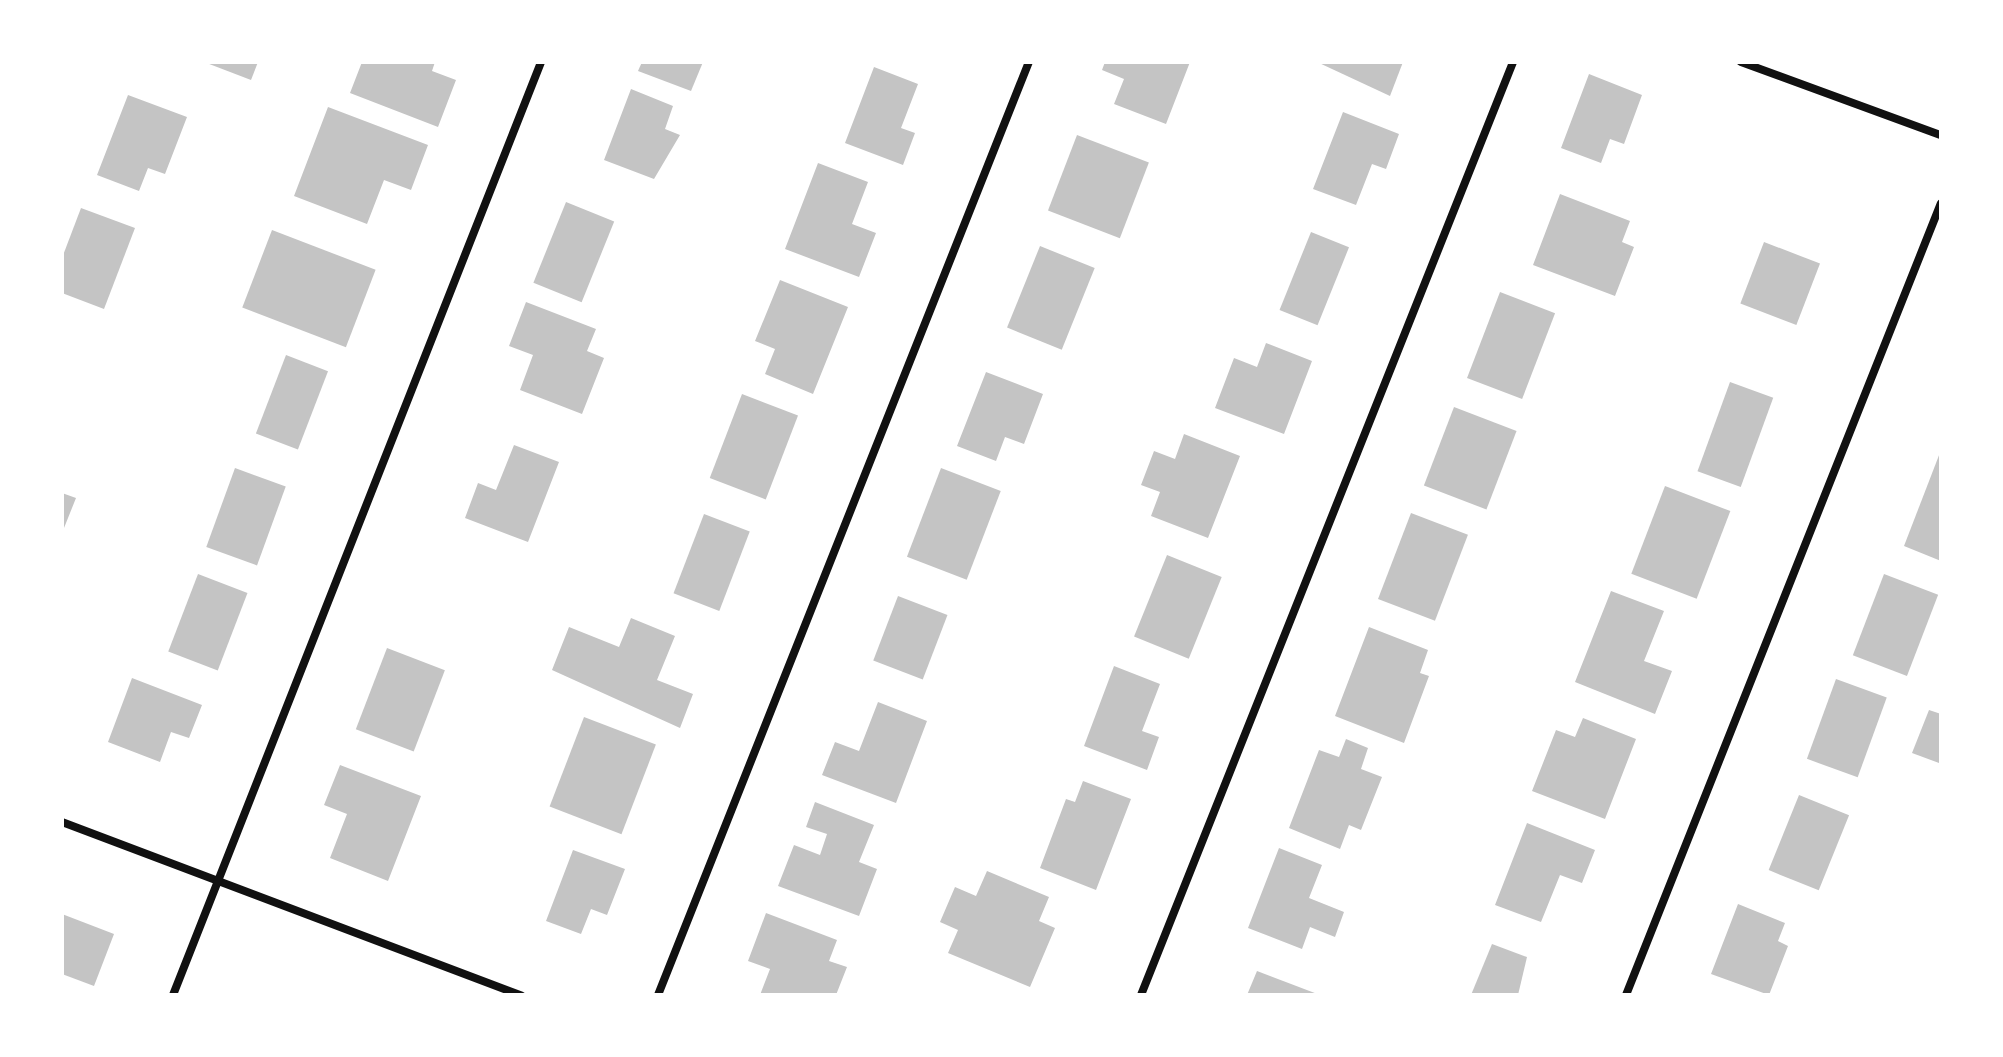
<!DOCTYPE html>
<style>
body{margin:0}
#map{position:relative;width:2003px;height:1057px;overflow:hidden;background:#fff;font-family:Arial,sans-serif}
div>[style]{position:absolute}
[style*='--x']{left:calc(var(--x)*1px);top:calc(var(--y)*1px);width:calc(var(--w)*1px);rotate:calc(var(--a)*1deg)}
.building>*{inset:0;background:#c4c4c4;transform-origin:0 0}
.minor>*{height:8px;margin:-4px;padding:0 4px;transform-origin:4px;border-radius:4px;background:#111}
span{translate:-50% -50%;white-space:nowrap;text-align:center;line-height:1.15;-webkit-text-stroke:6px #fff;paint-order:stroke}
.frame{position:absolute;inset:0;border:64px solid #fff;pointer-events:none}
</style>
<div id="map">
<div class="building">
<div style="clip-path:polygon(204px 62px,258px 62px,251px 80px)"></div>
<div style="clip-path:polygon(362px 62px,435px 62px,432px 71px,456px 80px,438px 127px,350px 93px)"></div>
<div style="clip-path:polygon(642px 62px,703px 62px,691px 91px,638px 71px)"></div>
<div style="clip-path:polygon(1105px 62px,1190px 62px,1166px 124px,1114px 104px,1124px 79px,1102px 70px)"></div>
<div style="clip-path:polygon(1317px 62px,1403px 62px,1390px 96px)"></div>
<div style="clip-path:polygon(874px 67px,918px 84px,901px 128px,915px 133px,903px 165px,845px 143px)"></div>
<div style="clip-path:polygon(1589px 74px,1642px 95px,1624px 144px,1610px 139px,1601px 163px,1561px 148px)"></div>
<div style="clip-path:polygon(631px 89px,673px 106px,665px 129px,680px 135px,654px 179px,604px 160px)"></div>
<div style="clip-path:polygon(128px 95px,187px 117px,165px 174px,148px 168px,139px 191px,97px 175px)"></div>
<div style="clip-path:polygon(328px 107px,428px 145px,411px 190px,384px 180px,367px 224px,294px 196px)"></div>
<div style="clip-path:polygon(1343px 112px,1399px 134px,1386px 169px,1372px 164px,1356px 205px,1313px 189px)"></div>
<div style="left:1077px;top:135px;width:77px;height:81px;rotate:21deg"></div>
<div style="clip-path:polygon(818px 163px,868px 182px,852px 224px,876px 233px,859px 277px,785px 249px)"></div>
<div style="clip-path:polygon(1560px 194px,1630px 221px,1622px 242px,1634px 247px,1615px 296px,1533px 265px)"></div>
<div style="left:566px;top:202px;width:52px;height:87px;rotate:22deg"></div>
<div style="clip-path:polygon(81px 208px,135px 228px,104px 309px,62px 293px,62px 258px)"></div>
<div style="left:272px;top:230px;width:111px;height:83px;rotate:21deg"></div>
<div style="left:1311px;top:232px;width:41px;height:84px;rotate:22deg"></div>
<div style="left:1764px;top:242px;width:60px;height:66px;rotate:21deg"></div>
<div style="left:1040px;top:246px;width:59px;height:88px;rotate:22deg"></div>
<div style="clip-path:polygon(780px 280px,848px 307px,813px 394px,765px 374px,775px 349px,755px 341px)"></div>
<div style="left:1500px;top:292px;width:59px;height:92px;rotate:21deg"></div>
<div style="clip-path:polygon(526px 302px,596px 329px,587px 351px,604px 358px,582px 414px,520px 390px,533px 355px,509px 346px)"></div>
<div style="clip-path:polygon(1266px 343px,1312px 361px,1284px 434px,1215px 408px,1234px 358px,1257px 367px)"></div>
<div style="left:286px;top:355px;width:45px;height:84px;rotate:21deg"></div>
<div style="clip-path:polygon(986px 372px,1043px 394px,1024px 444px,1005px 437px,996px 461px,957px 446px)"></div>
<div style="left:1730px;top:382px;width:46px;height:95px;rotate:20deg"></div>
<div style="left:742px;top:394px;width:60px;height:90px;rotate:21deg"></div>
<div style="left:1454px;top:407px;width:67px;height:84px;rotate:21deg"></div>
<div style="clip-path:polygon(1184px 434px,1240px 456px,1208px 538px,1151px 516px,1160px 492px,1141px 485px,1154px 451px,1175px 459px)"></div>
<div style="clip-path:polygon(514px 445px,559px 462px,528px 542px,465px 518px,478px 483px,496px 490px)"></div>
<div style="clip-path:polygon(1941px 450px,1941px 561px,1904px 546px)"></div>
<div style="left:235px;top:468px;width:54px;height:84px;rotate:20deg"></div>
<div style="left:941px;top:468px;width:64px;height:95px;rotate:21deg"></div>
<div style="left:1665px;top:486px;width:70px;height:94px;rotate:21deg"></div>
<div style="clip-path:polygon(62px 493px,76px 498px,62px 533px)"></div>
<div style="left:1411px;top:513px;width:61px;height:92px;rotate:21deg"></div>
<div style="left:704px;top:514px;width:49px;height:85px;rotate:21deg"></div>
<div style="left:1167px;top:555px;width:59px;height:88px;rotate:22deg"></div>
<div style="left:198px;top:574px;width:53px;height:83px;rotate:21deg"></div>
<div style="left:1884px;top:574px;width:58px;height:87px;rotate:21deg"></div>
<div style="clip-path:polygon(1611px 591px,1664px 611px,1644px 661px,1672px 671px,1655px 714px,1575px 682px)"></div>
<div style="left:898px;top:596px;width:53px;height:69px;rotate:21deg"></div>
<div style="clip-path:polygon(631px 618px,675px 636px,657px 680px,693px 694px,680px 728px,552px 670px,569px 627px,619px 647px)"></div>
<div style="clip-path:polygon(1369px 627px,1428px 650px,1420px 673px,1429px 676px,1404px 743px,1335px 716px)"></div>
<div style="left:387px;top:648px;width:62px;height:87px;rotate:21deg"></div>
<div style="clip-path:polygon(1114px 666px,1160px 684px,1142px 731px,1159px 737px,1147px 770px,1084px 746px)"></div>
<div style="clip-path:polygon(132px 678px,202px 705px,189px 738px,171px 732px,160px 762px,108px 742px)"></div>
<div style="left:1836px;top:679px;width:54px;height:85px;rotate:20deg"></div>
<div style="clip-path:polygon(878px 702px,927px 721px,896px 803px,822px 775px,835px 742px,859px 751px)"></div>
<div style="clip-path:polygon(1929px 710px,1941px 714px,1939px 763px,1912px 753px)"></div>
<div style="left:584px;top:717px;width:77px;height:96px;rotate:21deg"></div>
<div style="clip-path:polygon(1583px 718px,1636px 739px,1605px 819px,1532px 791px,1556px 730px,1575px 737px)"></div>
<div style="clip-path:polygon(1346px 739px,1368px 748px,1361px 769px,1382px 777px,1361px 830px,1349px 825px,1340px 849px,1289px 828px,1319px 750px,1339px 757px)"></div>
<div style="clip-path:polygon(340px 765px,421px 796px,388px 881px,330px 858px,347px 814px,324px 805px)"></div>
<div style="clip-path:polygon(1083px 781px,1131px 799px,1096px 890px,1040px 868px,1066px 799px,1075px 802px)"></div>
<div style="left:1799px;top:795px;width:54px;height:81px;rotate:22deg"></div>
<div style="clip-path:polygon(815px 802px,874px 825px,859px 862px,877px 869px,859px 916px,778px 886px,794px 845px,820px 855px,827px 834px,806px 827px)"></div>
<div style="clip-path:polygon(1527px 823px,1595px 850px,1582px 883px,1560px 875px,1541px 922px,1495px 905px)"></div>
<div style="clip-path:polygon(1279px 848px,1322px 865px,1309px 898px,1344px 912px,1335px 937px,1310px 927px,1302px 949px,1248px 928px)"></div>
<div style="clip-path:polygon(573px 850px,625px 869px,607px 915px,591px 909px,581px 934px,546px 921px)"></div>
<div style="clip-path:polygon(987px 871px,1049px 897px,1039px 921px,1055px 928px,1030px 987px,948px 953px,958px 930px,940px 922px,955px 887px,976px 896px)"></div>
<div style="clip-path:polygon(1738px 904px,1785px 923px,1778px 941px,1788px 946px,1769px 995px,1711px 974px)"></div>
<div style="clip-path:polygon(766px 913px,837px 940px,829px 961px,847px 967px,836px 995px,760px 995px,770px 969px,748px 961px)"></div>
<div style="clip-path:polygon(62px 914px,114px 934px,94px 986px,62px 974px)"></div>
<div style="clip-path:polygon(1492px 944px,1527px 957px,1518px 995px,1471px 995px)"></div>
<div style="clip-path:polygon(1257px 971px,1320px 995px,1247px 995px)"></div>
</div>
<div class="minor">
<div style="--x:1741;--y:62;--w:213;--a:20.1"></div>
<div style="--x:62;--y:822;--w:491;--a:20.7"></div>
<div style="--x:173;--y:995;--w:1003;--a:-68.47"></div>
<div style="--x:658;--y:995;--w:1004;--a:-68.32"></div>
<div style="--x:1141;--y:995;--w:1004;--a:-68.26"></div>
<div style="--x:1626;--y:995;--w:852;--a:-68.31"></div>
</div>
<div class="frame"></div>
</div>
